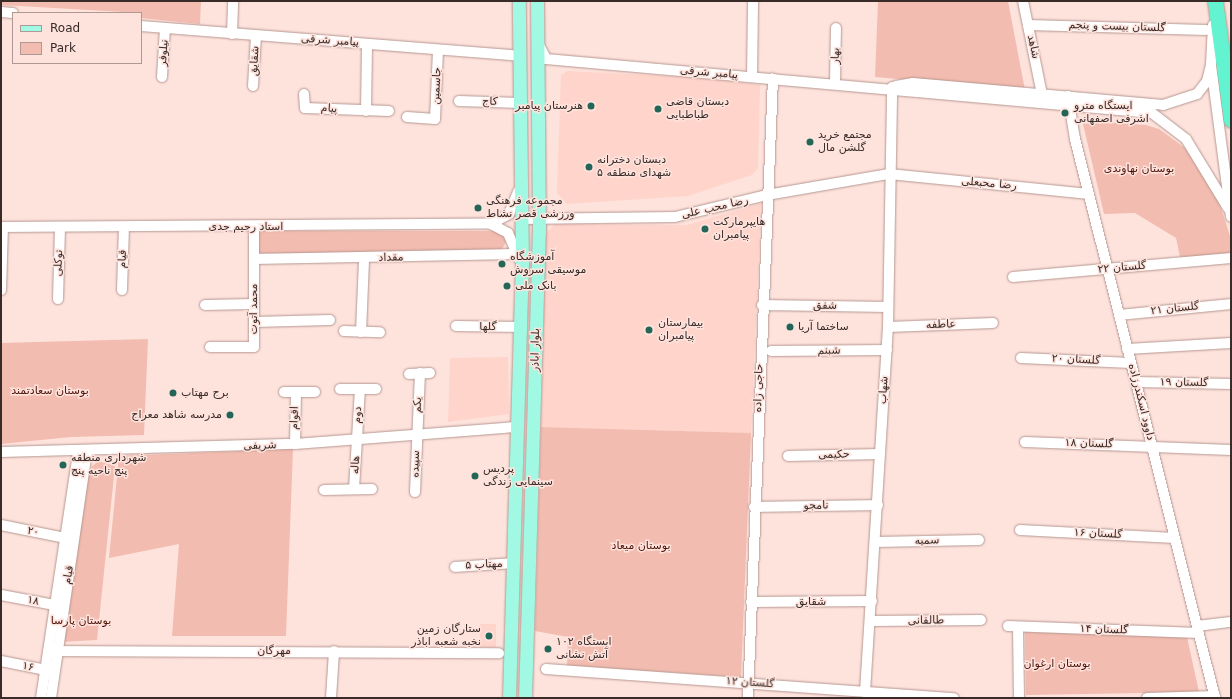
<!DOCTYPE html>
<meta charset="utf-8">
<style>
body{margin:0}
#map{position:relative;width:1232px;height:699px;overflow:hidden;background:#fee3dd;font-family:"DejaVu Sans",Vazirmatn,sans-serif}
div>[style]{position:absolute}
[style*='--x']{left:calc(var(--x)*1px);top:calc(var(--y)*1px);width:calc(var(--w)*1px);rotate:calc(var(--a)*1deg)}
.built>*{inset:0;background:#fed4cb;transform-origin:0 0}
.green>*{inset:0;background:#f3bcb0}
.roads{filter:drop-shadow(0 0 1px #b69790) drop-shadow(0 0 1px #b69790)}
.minor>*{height:10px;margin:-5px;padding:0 5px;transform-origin:5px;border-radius:5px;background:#fff}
.major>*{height:13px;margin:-6.5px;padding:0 6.5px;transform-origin:6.5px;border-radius:6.5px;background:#a1f8e3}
.highway>*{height:15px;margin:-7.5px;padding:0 7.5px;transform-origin:7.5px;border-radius:7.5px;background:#63f3d1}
.dots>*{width:11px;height:11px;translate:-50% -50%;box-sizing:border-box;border:2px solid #fee3dd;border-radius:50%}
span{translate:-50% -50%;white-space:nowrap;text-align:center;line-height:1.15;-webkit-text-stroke:3px #fee3dd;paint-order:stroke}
.street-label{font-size:11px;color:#382b28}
.poi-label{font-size:11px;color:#382b28}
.left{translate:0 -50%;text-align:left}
.right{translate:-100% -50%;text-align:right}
.park-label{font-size:11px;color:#50150a}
.frame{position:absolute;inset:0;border:2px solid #382b28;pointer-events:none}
.legend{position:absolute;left:12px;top:12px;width:130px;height:52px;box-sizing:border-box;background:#fee3dd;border:1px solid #af9995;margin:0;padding:5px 7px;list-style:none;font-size:12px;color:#382b28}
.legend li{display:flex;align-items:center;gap:8px;height:20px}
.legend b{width:20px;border:1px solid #af9995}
</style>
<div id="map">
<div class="built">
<div style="clip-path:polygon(567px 71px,694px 77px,760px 85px,758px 168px,752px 175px,688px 196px,567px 204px,557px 193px,561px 75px)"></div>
<div style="clip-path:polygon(761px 203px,751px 433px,541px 427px,546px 233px,555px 224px,687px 225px)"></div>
<div style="clip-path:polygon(508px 357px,509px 414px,448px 422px,450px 358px)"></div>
<div style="left:480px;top:624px;width:16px;height:23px"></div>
</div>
<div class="green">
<div style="clip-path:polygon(1px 1px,201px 1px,200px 24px,141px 18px,141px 13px,1px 5px)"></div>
<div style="clip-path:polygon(878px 1px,1008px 1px,1025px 90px,875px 77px)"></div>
<div style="clip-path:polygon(1102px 122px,1146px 125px,1159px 129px,1185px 148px,1198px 164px,1220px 205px,1231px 239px,1231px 255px,1180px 257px,1176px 238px,1135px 213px,1104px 214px,1083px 124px)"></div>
<div style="clip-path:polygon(258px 231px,501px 231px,506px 242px,500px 253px,258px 253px)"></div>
<div style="clip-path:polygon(148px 339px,144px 435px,71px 437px,1px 444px,1px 343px)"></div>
<div style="clip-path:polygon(541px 427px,751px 433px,741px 677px,567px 666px,568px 637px,535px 631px)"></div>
<div style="clip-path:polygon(293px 449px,286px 636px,172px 636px,179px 544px,109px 558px,119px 456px)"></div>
<div style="clip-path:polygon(98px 461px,115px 466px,97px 640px,60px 642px,85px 473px)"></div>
<div style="clip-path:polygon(1025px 632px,1187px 637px,1199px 692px,1026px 695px)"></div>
</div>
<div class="roads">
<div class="minor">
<div style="--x:1023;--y:1;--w:100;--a:78.5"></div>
<div style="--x:1;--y:12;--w:12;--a:5"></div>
<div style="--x:1028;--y:25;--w:178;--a:1.6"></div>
<div style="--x:1213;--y:25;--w:40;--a:92.9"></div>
<div style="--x:1211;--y:65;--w:153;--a:82.5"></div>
<div style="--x:141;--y:26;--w:380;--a:4.5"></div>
<div style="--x:232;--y:34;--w:33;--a:-88"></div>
<div style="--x:538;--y:43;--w:18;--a:63"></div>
<div style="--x:546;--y:59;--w:608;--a:5.09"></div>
<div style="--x:1152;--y:113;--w:43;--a:37.4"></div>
<div style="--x:1186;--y:139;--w:81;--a:58.7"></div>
<div style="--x:162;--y:77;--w:49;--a:-86.5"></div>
<div style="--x:752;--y:77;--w:76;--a:-89.2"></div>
<div style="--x:835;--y:83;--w:55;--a:-89"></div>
<div style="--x:253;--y:86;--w:50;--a:-86.6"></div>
<div style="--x:896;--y:86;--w:17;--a:-10"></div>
<div style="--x:913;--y:83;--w:251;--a:5"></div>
<div style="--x:1163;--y:105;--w:36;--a:-18"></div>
<div style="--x:1197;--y:94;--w:16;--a:-52"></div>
<div style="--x:1207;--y:81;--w:16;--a:-76"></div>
<div style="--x:304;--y:94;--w:14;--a:86"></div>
<div style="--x:305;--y:108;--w:84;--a:2"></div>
<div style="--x:1068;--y:96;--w:44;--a:80.8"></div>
<div style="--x:1075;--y:139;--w:576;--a:75.94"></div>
<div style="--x:459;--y:101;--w:61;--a:1.9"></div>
<div style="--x:366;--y:111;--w:67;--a:-89.1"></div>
<div style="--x:407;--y:117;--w:28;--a:4"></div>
<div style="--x:435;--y:119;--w:69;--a:-87.5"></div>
<div style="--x:521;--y:219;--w:154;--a:-0.7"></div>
<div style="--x:675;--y:217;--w:95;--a:-13.4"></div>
<div style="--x:767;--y:195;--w:124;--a:-9.8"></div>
<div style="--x:889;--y:174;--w:201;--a:5.7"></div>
<div style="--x:491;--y:224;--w:19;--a:28"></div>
<div style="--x:508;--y:233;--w:28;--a:67"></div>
<div style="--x:1;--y:227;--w:490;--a:-0.4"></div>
<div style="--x:491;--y:224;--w:21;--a:-29"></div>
<div style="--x:509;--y:214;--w:24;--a:-68"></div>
<div style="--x:254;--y:259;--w:262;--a:-1.1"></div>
<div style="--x:1013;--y:277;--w:219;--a:-5"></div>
<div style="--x:1;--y:290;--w:63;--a:-88.2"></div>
<div style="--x:122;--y:290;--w:63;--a:-88.2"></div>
<div style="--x:58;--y:299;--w:72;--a:-88.4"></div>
<div style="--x:205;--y:305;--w:49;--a:-1.2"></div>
<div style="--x:762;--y:305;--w:126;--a:0.9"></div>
<div style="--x:1119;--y:315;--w:113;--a:-5.6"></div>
<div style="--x:254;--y:322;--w:76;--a:-1.5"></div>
<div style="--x:456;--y:326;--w:64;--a:0.9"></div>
<div style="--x:888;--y:327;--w:105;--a:-2.2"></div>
<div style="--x:344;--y:331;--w:36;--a:2"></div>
<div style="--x:361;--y:332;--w:73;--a:-87.6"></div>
<div style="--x:210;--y:347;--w:44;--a:0"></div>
<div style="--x:254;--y:347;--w:120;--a:-90"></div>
<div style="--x:1127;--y:349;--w:104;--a:-3.3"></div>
<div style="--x:771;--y:351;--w:116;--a:-0.5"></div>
<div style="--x:1021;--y:358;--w:110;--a:2.6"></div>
<div style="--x:409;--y:374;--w:21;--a:-3"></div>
<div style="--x:1136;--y:382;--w:95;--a:1.2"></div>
<div style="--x:340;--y:389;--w:36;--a:0"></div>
<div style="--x:284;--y:392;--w:31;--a:0"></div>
<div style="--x:1025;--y:442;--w:206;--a:2.2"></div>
<div style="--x:295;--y:444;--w:52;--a:-88.9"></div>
<div style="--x:1;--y:452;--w:294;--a:-1.6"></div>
<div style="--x:295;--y:444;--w:224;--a:-4.4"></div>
<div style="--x:788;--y:456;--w:92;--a:-1.2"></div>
<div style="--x:354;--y:489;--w:100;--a:-86.6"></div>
<div style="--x:324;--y:490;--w:48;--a:-1.2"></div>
<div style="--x:415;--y:492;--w:119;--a:-87.6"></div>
<div style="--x:754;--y:507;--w:124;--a:-0.9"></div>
<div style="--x:1;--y:525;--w:65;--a:11.5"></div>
<div style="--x:1020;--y:530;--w:155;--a:3"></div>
<div style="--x:875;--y:542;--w:104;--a:-1.1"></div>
<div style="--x:455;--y:567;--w:59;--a:-3.9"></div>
<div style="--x:1;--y:595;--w:60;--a:10.6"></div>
<div style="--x:751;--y:602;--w:121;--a:-0.5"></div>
<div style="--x:871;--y:621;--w:110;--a:-0.5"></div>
<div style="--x:1008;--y:626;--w:191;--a:2.1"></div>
<div style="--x:1197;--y:626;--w:34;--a:-7"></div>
<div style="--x:1018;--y:627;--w:71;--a:89.2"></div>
<div style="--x:48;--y:651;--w:451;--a:0.3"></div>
<div style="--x:1;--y:661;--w:51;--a:11.3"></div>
<div style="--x:546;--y:669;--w:409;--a:4.1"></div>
<div style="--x:865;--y:692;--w:366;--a:-86.4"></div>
<div style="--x:888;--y:327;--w:240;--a:-89"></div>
<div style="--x:41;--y:698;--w:249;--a:-81.4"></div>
<div style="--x:51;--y:698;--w:249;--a:-81.7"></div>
<div style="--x:331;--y:698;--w:47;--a:-86.3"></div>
<div style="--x:748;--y:698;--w:620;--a:-87.69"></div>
<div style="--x:1147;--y:698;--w:68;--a:-1.7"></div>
</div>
<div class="major">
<div style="--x:509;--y:698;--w:434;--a:-88.3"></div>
<div style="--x:522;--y:264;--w:263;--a:-90.7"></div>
<div style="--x:525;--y:698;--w:466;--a:-88.3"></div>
<div style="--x:539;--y:232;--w:231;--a:-90.5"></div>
</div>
<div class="highway">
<div style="--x:1215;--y:1;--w:120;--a:82.3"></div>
</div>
</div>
<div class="dots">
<div style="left:591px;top:106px;background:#236657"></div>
<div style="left:658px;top:109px;background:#236657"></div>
<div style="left:1065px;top:113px;background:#236657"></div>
<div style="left:810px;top:142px;background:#236657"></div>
<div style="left:589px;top:167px;background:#236657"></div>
<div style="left:478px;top:208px;background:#236657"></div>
<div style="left:705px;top:229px;background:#236657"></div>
<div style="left:502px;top:264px;background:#236657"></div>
<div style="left:507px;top:286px;background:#236657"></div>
<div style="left:790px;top:327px;background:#236657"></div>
<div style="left:649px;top:330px;background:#236657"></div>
<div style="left:173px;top:393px;background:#236657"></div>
<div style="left:230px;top:415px;background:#236657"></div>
<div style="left:63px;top:465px;background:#236657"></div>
<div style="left:475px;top:476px;background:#236657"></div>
<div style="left:489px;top:636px;background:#236657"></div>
<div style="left:548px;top:649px;background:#236657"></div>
</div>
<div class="street-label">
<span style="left:1117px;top:27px;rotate:2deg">گلستان بیست و پنجم</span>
<span style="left:330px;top:41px;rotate:4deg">پیامبر شرقی</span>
<span style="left:1033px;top:47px;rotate:78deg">شاهد</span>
<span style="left:164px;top:53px;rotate:-86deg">نیلوفر</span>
<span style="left:836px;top:56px;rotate:-89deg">بهار</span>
<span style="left:255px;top:61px;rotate:-87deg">شقایق</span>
<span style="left:709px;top:73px;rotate:5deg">پیامبر شرقی</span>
<span style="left:437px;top:86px;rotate:-87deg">جاسمین</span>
<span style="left:490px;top:102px;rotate:2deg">کاج</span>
<span style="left:329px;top:109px;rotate:3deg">پیام</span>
<span style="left:989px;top:184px;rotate:5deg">رضا محبعلی</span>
<span style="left:715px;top:208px;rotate:-13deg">رضا محب علی</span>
<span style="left:246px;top:227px">استاد رحیم جدی</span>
<span style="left:391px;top:258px;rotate:-2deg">مقداد</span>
<span style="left:123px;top:259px;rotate:-89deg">قیام</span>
<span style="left:59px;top:263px;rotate:-88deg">توکلی</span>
<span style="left:1122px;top:268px;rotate:-5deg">گلستان ۲۲</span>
<span style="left:825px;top:306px;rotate:1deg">شفق</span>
<span style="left:254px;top:309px;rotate:-90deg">محمد آتوت</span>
<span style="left:1175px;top:309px;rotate:-6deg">گلستان ۲۱</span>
<span style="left:941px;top:325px;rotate:-2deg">عاطفه</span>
<span style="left:488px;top:327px">گلها</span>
<span style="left:536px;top:350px;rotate:-89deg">بلوار اباذر</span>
<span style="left:829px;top:351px;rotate:-1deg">شبنم</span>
<span style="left:1076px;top:360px;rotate:3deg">گلستان ۲۰</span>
<span style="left:1184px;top:383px;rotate:1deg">گلستان ۱۹</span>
<span style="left:759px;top:388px;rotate:-88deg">حاجی زاده</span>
<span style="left:884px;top:390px;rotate:-86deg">شهاب</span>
<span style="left:1141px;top:402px;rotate:76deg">داوود اسکندرزاده</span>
<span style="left:418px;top:405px;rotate:-88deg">یکم</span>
<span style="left:358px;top:415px;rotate:-87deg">دوم</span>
<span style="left:295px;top:418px;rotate:-89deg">اقوام</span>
<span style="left:1089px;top:444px;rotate:2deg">گلستان ۱۸</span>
<span style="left:260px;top:446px;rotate:-2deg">شریفی</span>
<span style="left:834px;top:455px;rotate:-1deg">حکیمی</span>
<span style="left:416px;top:464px;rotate:-88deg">سپیده</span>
<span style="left:356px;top:465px;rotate:-87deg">هاله</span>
<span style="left:816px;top:506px;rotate:-1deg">نامجو</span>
<span style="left:33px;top:532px;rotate:12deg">۲۰</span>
<span style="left:1098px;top:534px;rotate:3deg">گلستان ۱۶</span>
<span style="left:927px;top:541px;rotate:-1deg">سمیه</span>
<span style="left:484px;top:565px;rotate:-3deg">مهتاب ۵</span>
<span style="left:69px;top:575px;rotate:-82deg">قیام</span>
<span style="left:33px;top:601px;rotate:11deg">۱۸</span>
<span style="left:811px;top:602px">شقایق</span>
<span style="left:926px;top:621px;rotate:-1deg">طالقانی</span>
<span style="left:1104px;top:630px;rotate:2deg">گلستان ۱۴</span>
<span style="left:274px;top:651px">مهرگان</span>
<span style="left:28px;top:667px;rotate:11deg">۱۶</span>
<span style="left:750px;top:683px;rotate:4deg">گلستان ۱۲</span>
</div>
<div class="poi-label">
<span class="left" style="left:666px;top:109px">دبستان قاضی<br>طباطبایی</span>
<span class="right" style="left:583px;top:106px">هنرستان پیامبر</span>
<span class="left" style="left:1074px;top:113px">ایستگاه مترو<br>اشرفی اصفهانی</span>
<span class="left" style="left:818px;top:142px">مجتمع خرید<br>گلشن مال</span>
<span class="left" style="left:597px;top:167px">دبستان دخترانه<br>شهدای منطقه ۵</span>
<span class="left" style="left:486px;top:208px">مجموعه فرهنگی<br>ورزشی قصر نشاط</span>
<span class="left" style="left:713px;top:229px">هایپرمارکت<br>پیامبران</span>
<span class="left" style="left:510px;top:264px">آموزشگاه<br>موسیقی سروش</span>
<span class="left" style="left:515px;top:286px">بانک ملی</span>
<span class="left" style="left:658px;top:330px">بیمارستان<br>پیامبران</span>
<span class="left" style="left:798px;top:327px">ساختما آریا</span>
<span class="left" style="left:181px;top:393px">برج مهتاب</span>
<span class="right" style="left:222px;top:415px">مدرسه شاهد معراج</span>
<span class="left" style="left:71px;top:465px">شهرداری منطقه<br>پنج ناحیه پنج</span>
<span class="left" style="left:483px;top:476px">پردیس<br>سینمایی زندگی</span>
<span class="right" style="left:481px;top:636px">ستارگان زمین<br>نخبه شعبه اباذر</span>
<span class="left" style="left:556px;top:649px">ایستگاه ۱۰۲<br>آتش نشانی</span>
</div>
<div class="park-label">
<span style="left:1139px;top:169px">بوستان نهاوندی</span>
<span style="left:50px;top:391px">بوستان سعادتمند</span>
<span style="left:641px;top:546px">بوستان میعاد</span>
<span style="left:81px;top:621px">بوستان پارسا</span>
<span style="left:1057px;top:664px">بوستان ارغوان</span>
</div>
<div class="frame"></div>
<ul class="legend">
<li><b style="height:5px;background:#a1f8e3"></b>Road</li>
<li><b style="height:11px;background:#f3bcb0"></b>Park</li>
</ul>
</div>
